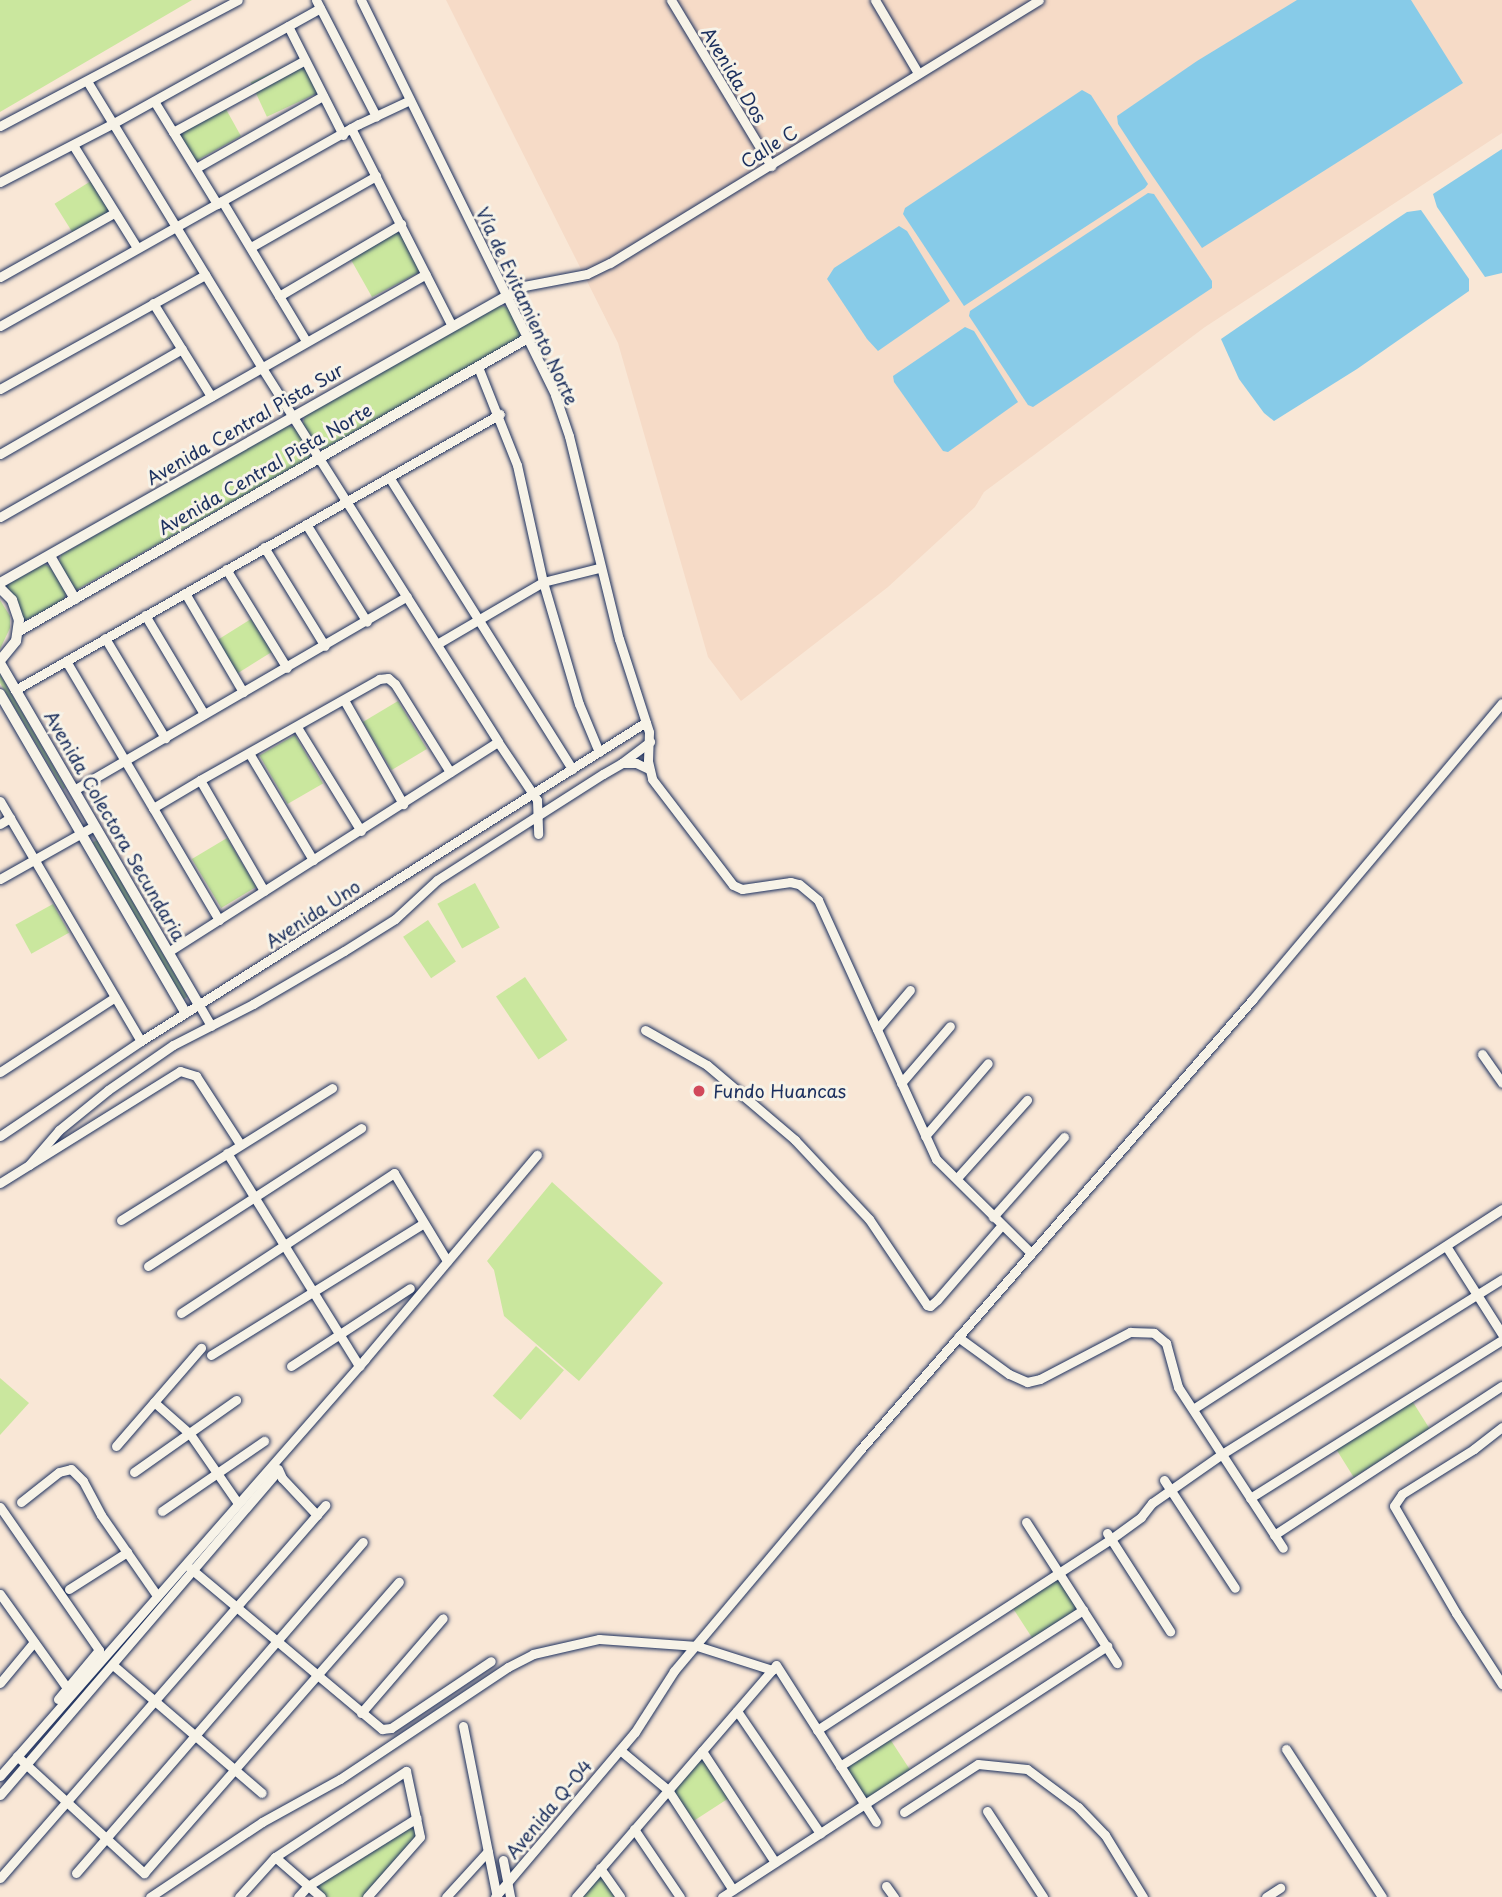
<!DOCTYPE html>
<meta charset="utf-8">
<style>
body{margin:0}
#map{position:relative;width:1502px;height:1897px;overflow:hidden;background:#f9e7d6;font-family:"Playpen Sans",sans-serif}
div>[style]{position:absolute}
[style*='--x']{left:calc(var(--x)*1px);top:calc(var(--y)*1px);width:calc(var(--w)*1px);rotate:calc(var(--a)*1deg)}
.built>*{inset:0;background:#f6dbc7}
.green>*{inset:0;background:#cae79e;transform-origin:0 0}
.water>*{inset:0;background:#87cbe8}
.roads{filter:drop-shadow(0 0 2px #1b2f5e) drop-shadow(0 0 2px #1b2f5e)}
.minor>*{height:9px;margin:-4.5px;padding:0 4.5px;transform-origin:4.5px;border-radius:4.5px;background:#f7f3e8}
.tertiary>*{height:10px;margin:-5px;padding:0 5px;transform-origin:5px;border-radius:5px;background:#f7f3e8}
.dots>*{width:19px;height:19px;translate:-50% -50%;box-sizing:border-box;border:4px solid #f7f3e8;border-radius:50%}
span{translate:-50% -50%;white-space:nowrap;text-align:center;line-height:1.15;-webkit-text-stroke:6px #f7f3e8;paint-order:stroke}
.street-label{font-size:18px;color:#1b2f5e}
.poi-label{font-size:18px;color:#1b2f5e}
.left{translate:0 -50%;text-align:left}
</style>
<div id="map">
<div class="built">
<div style="clip-path:polygon(446px 0,1502px 0,1502px 133px,1205px 327px,1034px 455px,984px 492px,975px 507px,888px 587px,741px 701px,708px 657px,618px 343px)"></div>
</div>
<div class="green">
<div style="clip-path:polygon(0 0,192px 0,0 112px)"></div>
<div style="left:307px;top:56px;width:38px;height:62px;rotate:65deg"></div>
<div style="left:222px;top:102px;width:39px;height:54px;rotate:61deg"></div>
<div style="left:91px;top:181px;width:36px;height:43px;rotate:58deg"></div>
<div style="clip-path:polygon(396px 231px,402px 234px,420px 269px,418px 273px,372px 297px,350px 258px)"></div>
<div style="clip-path:polygon(498px 305px,510px 308px,522px 331px,518px 340px,322px 450px,303px 425px,305px 414px)"></div>
<div style="clip-path:polygon(287px 425px,295px 428px,311px 452px,310px 458px,76px 590px,59px 564px,61px 555px)"></div>
<div style="clip-path:polygon(44px 564px,50px 567px,66px 592px,65px 597px,63px 601px,22px 622px,3px 587px)"></div>
<div style="clip-path:polygon(0 600px,10px 616px,10px 628px,0 649px)"></div>
<div style="left:251px;top:619px;width:39px;height:40px;rotate:58deg"></div>
<div style="clip-path:polygon(0 674px,65px 787px,64px 790px,0 683px)"></div>
<div style="left:398px;top:701px;width:56px;height:41px;rotate:59deg"></div>
<div style="left:295px;top:735px;width:56px;height:41px;rotate:60deg"></div>
<div style="left:227px;top:838px;width:57px;height:41px;rotate:59deg"></div>
<div style="left:97px;top:840px;width:181px;height:5px;rotate:60deg"></div>
<div style="left:475px;top:883px;width:51px;height:43px;rotate:61deg"></div>
<div style="left:53px;top:904px;width:33px;height:43px;rotate:61deg"></div>
<div style="left:428px;top:920px;width:50px;height:30px;rotate:56deg"></div>
<div style="left:525px;top:977px;width:76px;height:35px;rotate:56deg"></div>
<div style="clip-path:polygon(552px 1182px,663px 1283px,579px 1381px,504px 1316px,494px 1270px,487px 1261px)"></div>
<div style="left:536px;top:1346px;width:37px;height:66px;rotate:41deg"></div>
<div style="clip-path:polygon(0 1378px,29px 1403px,0 1435px)"></div>
<div style="left:1411px;top:1399px;width:36px;height:90px;rotate:58deg"></div>
<div style="left:1057px;top:1577px;width:38px;height:54px;rotate:57deg"></div>
<div style="left:890px;top:1739px;width:37px;height:54px;rotate:57deg"></div>
<div style="clip-path:polygon(700px 1758px,704px 1759px,729px 1798px,692px 1822px,673px 1789px)"></div>
<div style="clip-path:polygon(412px 1826px,416px 1829px,416px 1836px,363px 1897px,327px 1897px,317px 1886px)"></div>
<div style="clip-path:polygon(598px 1876px,603px 1877px,615px 1897px,580px 1897px)"></div>
</div>
<div class="water">
<div style="clip-path:polygon(1297px 0,1411px 0,1463px 83px,1202px 248px,1141px 159px,1118px 124px,1117px 116px,1197px 61px)"></div>
<div style="clip-path:polygon(1082px 90px,1091px 95px,1148px 184px,1145px 188px,964px 306px,903px 214px,905px 208px)"></div>
<div style="clip-path:polygon(1502px 149px,1502px 273px,1485px 277px,1437px 207px,1433px 194px)"></div>
<div style="clip-path:polygon(1148px 193px,1154px 194px,1212px 281px,1212px 288px,1033px 407px,1028px 405px,969px 316px,970px 311px)"></div>
<div style="clip-path:polygon(1421px 210px,1469px 279px,1469px 291px,1357px 369px,1274px 421px,1264px 413px,1239px 379px,1221px 339px,1392px 222px,1407px 212px)"></div>
<div style="clip-path:polygon(899px 226px,907px 231px,950px 301px,878px 351px,867px 339px,827px 279px,834px 268px)"></div>
<div style="clip-path:polygon(965px 327px,974px 331px,1018px 402px,948px 452px,943px 451px,894px 382px,893px 376px)"></div>
</div>
<div class="roads">
<div class="minor">
<div style="--x:316;--y:0;--w:131;--a:62.7"></div>
<div style="--x:361;--y:0;--w:440;--a:63.8"></div>
<div style="--x:555;--y:395;--w:43;--a:71.1"></div>
<div style="--x:569;--y:436;--w:209;--a:76.2"></div>
<div style="--x:619;--y:639;--w:98;--a:72.1"></div>
<div style="--x:649;--y:732;--w:29;--a:92"></div>
<div style="--x:648;--y:761;--w:18;--a:77"></div>
<div style="--x:652;--y:779;--w:133;--a:52.6"></div>
<div style="--x:733;--y:885;--w:10;--a:24"></div>
<div style="--x:742;--y:889;--w:49;--a:-8.3"></div>
<div style="--x:790;--y:882;--w:9;--a:13"></div>
<div style="--x:799;--y:884;--w:25;--a:40"></div>
<div style="--x:818;--y:900;--w:285;--a:65.5"></div>
<div style="--x:936;--y:1159;--w:134;--a:44.7"></div>
<div style="--x:671;--y:0;--w:194;--a:58.9"></div>
<div style="--x:875;--y:0;--w:85;--a:59.5"></div>
<div style="--x:288;--y:26;--w:122;--a:63.2"></div>
<div style="--x:87;--y:81;--w:336;--a:58.6"></div>
<div style="--x:262;--y:368;--w:442;--a:57.7"></div>
<div style="--x:498;--y:742;--w:70;--a:56.1"></div>
<div style="--x:537;--y:800;--w:34;--a:88"></div>
<div style="--x:154;--y:101;--w:121;--a:58.5"></div>
<div style="--x:0;--y:126;--w:269;--a:-27.9"></div>
<div style="--x:351;--y:128;--w:222;--a:63"></div>
<div style="--x:173;--y:132;--w:150;--a:-28.6"></div>
<div style="--x:73;--y:145;--w:121;--a:58.1"></div>
<div style="--x:196;--y:168;--w:146;--a:-29.6"></div>
<div style="--x:0;--y:182;--w:126;--a:-27.4"></div>
<div style="--x:112;--y:124;--w:238;--a:-29.1"></div>
<div style="--x:222;--y:201;--w:163;--a:59"></div>
<div style="--x:251;--y:247;--w:144;--a:-29.6"></div>
<div style="--x:0;--y:277;--w:131;--a:-29.3"></div>
<div style="--x:279;--y:296;--w:142;--a:-30.5"></div>
<div style="--x:507;--y:296;--w:20;--a:-30"></div>
<div style="--x:524;--y:286;--w:64;--a:-10.8"></div>
<div style="--x:587;--y:274;--w:25;--a:-26"></div>
<div style="--x:610;--y:263;--w:503;--a:-31.51"></div>
<div style="--x:153;--y:303;--w:110;--a:58.1"></div>
<div style="--x:0;--y:326;--w:412;--a:-29.4"></div>
<div style="--x:359;--y:124;--w:56;--a:-25.2"></div>
<div style="--x:478;--y:367;--w:105;--a:68.3"></div>
<div style="--x:517;--y:465;--w:120;--a:77.5"></div>
<div style="--x:543;--y:582;--w:127;--a:73.6"></div>
<div style="--x:579;--y:704;--w:52;--a:67.4"></div>
<div style="--x:0;--y:389;--w:235;--a:-29.1"></div>
<div style="--x:0;--y:454;--w:210;--a:-30"></div>
<div style="--x:389;--y:477;--w:345;--a:57.9"></div>
<div style="--x:0;--y:517;--w:490;--a:-29.7"></div>
<div style="--x:306;--y:524;--w:115;--a:58.1"></div>
<div style="--x:264;--y:547;--w:116;--a:58.4"></div>
<div style="--x:226;--y:569;--w:116;--a:58.4"></div>
<div style="--x:185;--y:593;--w:115;--a:59.6"></div>
<div style="--x:145;--y:615;--w:115;--a:59.2"></div>
<div style="--x:105;--y:638;--w:117;--a:59"></div>
<div style="--x:437;--y:644;--w:123;--a:-30.3"></div>
<div style="--x:543;--y:582;--w:58;--a:-14"></div>
<div style="--x:66;--y:661;--w:171;--a:59.4"></div>
<div style="--x:15;--y:690;--w:558;--a:-29.64"></div>
<div style="--x:344;--y:700;--w:120;--a:60.4"></div>
<div style="--x:297;--y:727;--w:122;--a:58.4"></div>
<div style="--x:249;--y:753;--w:125;--a:59.1"></div>
<div style="--x:623;--y:762;--w:34;--a:-37"></div>
<div style="--x:200;--y:780;--w:206;--a:-29.4"></div>
<div style="--x:379;--y:679;--w:9;--a:-6"></div>
<div style="--x:388;--y:678;--w:9;--a:41"></div>
<div style="--x:395;--y:684;--w:104;--a:58"></div>
<div style="--x:74;--y:790;--w:385;--a:-30.2"></div>
<div style="--x:0;--y:801;--w:278;--a:59.6"></div>
<div style="--x:0;--y:824;--w:12;--a:-31"></div>
<div style="--x:0;--y:879;--w:108;--a:-29.4"></div>
<div style="--x:219;--y:920;--w:130;--a:-120.5"></div>
<div style="--x:153;--y:808;--w:55;--a:-30.8"></div>
<div style="--x:200;--y:780;--w:128;--a:60"></div>
<div style="--x:168;--y:952;--w:391;--a:-32.5"></div>
<div style="--x:199;--y:1005;--w:24;--a:60"></div>
<div style="--x:877;--y:1029;--w:51;--a:-49.8"></div>
<div style="--x:645;--y:1030;--w:71;--a:29.4"></div>
<div style="--x:707;--y:1065;--w:116;--a:40.4"></div>
<div style="--x:795;--y:1140;--w:108;--a:46.9"></div>
<div style="--x:869;--y:1219;--w:104;--a:56"></div>
<div style="--x:927;--y:1305;--w:3;--a:18"></div>
<div style="--x:930;--y:1306;--w:9;--a:-41"></div>
<div style="--x:937;--y:1300;--w:98;--a:-49.1"></div>
<div style="--x:1482;--y:1054;--w:35;--a:55"></div>
<div style="--x:0;--y:1072;--w:137;--a:-33.1"></div>
<div style="--x:901;--y:1083;--w:75;--a:-49.3"></div>
<div style="--x:0;--y:1136;--w:170;--a:-34"></div>
<div style="--x:141;--y:1041;--w:597;--a:-32.28"></div>
<div style="--x:925;--y:1136;--w:96;--a:-49.2"></div>
<div style="--x:227;--y:1153;--w:251;--a:58.2"></div>
<div style="--x:29;--y:1165;--w:46;--a:-49.4"></div>
<div style="--x:59;--y:1130;--w:63;--a:-39.2"></div>
<div style="--x:108;--y:1090;--w:79;--a:-34.7"></div>
<div style="--x:173;--y:1045;--w:90;--a:-27.1"></div>
<div style="--x:253;--y:1004;--w:105;--a:-30.2"></div>
<div style="--x:344;--y:951;--w:60;--a:-32.1"></div>
<div style="--x:395;--y:919;--w:57;--a:-42.9"></div>
<div style="--x:437;--y:880;--w:197;--a:-32.6"></div>
<div style="--x:603;--y:774;--w:22;--a:-30"></div>
<div style="--x:622;--y:763;--w:14;--a:0"></div>
<div style="--x:636;--y:763;--w:14;--a:25"></div>
<div style="--x:957;--y:1178;--w:105;--a:-48.1"></div>
<div style="--x:0;--y:1183;--w:212;--a:-31.9"></div>
<div style="--x:180;--y:1071;--w:17;--a:17"></div>
<div style="--x:196;--y:1076;--w:81;--a:57.1"></div>
<div style="--x:993;--y:1217;--w:107;--a:-48.4"></div>
<div style="--x:121;--y:1220;--w:249;--a:-32"></div>
<div style="--x:1446;--y:1246;--w:104;--a:57.5"></div>
<div style="--x:148;--y:1266;--w:254;--a:-32.9"></div>
<div style="--x:181;--y:1313;--w:255;--a:-33.3"></div>
<div style="--x:394;--y:1173;--w:103;--a:58.9"></div>
<div style="--x:958;--y:1337;--w:63;--a:36"></div>
<div style="--x:1009;--y:1374;--w:20;--a:24"></div>
<div style="--x:1027;--y:1382;--w:13;--a:-13"></div>
<div style="--x:1040;--y:1379;--w:102;--a:-27.6"></div>
<div style="--x:1130;--y:1332;--w:24;--a:2"></div>
<div style="--x:1154;--y:1333;--w:16;--a:40"></div>
<div style="--x:1166;--y:1343;--w:46;--a:74.7"></div>
<div style="--x:1178;--y:1387;--w:192;--a:56.9"></div>
<div style="--x:211;--y:1355;--w:248;--a:-31.8"></div>
<div style="--x:291;--y:1366;--w:142;--a:-33.2"></div>
<div style="--x:154;--y:1402;--w:48;--a:41.6"></div>
<div style="--x:190;--y:1434;--w:83;--a:55.3"></div>
<div style="--x:1193;--y:1409;--w:368;--a:-32.9"></div>
<div style="--x:1502;--y:1427;--w:36;--a:142"></div>
<div style="--x:1474;--y:1449;--w:85;--a:148"></div>
<div style="--x:1402;--y:1494;--w:14;--a:124"></div>
<div style="--x:1394;--y:1506;--w:124;--a:59.9"></div>
<div style="--x:1456;--y:1613;--w:85;--a:57.1"></div>
<div style="--x:116;--y:1446;--w:130;--a:-49.1"></div>
<div style="--x:278;--y:1469;--w:10;--a:66"></div>
<div style="--x:282;--y:1478;--w:51;--a:46.6"></div>
<div style="--x:134;--y:1472;--w:125;--a:-35.2"></div>
<div style="--x:1164;--y:1480;--w:129;--a:56.7"></div>
<div style="--x:1250;--y:1498;--w:297;--a:-32.1"></div>
<div style="--x:21;--y:1502;--w:48;--a:-38.3"></div>
<div style="--x:59;--y:1472;--w:12;--a:-14"></div>
<div style="--x:71;--y:1469;--w:17;--a:45"></div>
<div style="--x:83;--y:1481;--w:38;--a:62"></div>
<div style="--x:101;--y:1515;--w:96;--a:55.2"></div>
<div style="--x:0;--y:1507;--w:174;--a:55.3"></div>
<div style="--x:99;--y:1650;--w:64;--a:129.9"></div>
<div style="--x:162;--y:1511;--w:124;--a:-34.5"></div>
<div style="--x:1026;--y:1522;--w:168;--a:57.2"></div>
<div style="--x:1107;--y:1533;--w:117;--a:57.3"></div>
<div style="--x:1274;--y:1535;--w:272;--a:-33.2"></div>
<div style="--x:190;--y:1568;--w:251;--a:40"></div>
<div style="--x:382;--y:1729;--w:9;--a:-6"></div>
<div style="--x:391;--y:1728;--w:120;--a:-33.8"></div>
<div style="--x:69;--y:1589;--w:69;--a:-32.5"></div>
<div style="--x:0;--y:1594;--w:120;--a:54.5"></div>
<div style="--x:113;--y:1665;--w:196;--a:40.7"></div>
<div style="--x:0;--y:1683;--w:53;--a:-50.3"></div>
<div style="--x:737;--y:1711;--w:148;--a:55.8"></div>
<div style="--x:361;--y:1713;--w:125;--a:-49.2"></div>
<div style="--x:463;--y:1726;--w:174;--a:78.8"></div>
<div style="--x:817;--y:1730;--w:351;--a:-33"></div>
<div style="--x:1111;--y:1539;--w:37;--a:-36"></div>
<div style="--x:1141;--y:1517;--w:18;--a:-52"></div>
<div style="--x:1152;--y:1503;--w:85;--a:-35"></div>
<div style="--x:1222;--y:1454;--w:330;--a:-32"></div>
<div style="--x:1286;--y:1749;--w:176;--a:57"></div>
<div style="--x:620;--y:1750;--w:62;--a:39.8"></div>
<div style="--x:668;--y:1790;--w:119;--a:57"></div>
<div style="--x:702;--y:1751;--w:133;--a:56.7"></div>
<div style="--x:17;--y:1756;--w:173;--a:42.7"></div>
<div style="--x:144;--y:1873;--w:387;--a:-48.8"></div>
<div style="--x:840;--y:1766;--w:289;--a:-32.7"></div>
<div style="--x:0;--y:1776;--w:554;--a:-48.8"></div>
<div style="--x:365;--y:1359;--w:267;--a:-49.9"></div>
<div style="--x:0;--y:1795;--w:427;--a:-49.4"></div>
<div style="--x:987;--y:1811;--w:103;--a:56.9"></div>
<div style="--x:904;--y:1812;--w:88;--a:-33"></div>
<div style="--x:978;--y:1764;--w:49;--a:5.8"></div>
<div style="--x:1027;--y:1769;--w:64;--a:36.7"></div>
<div style="--x:1078;--y:1807;--w:39;--a:46"></div>
<div style="--x:1105;--y:1835;--w:73;--a:58.5"></div>
<div style="--x:634;--y:1829;--w:82;--a:55.9"></div>
<div style="--x:275;--y:1857;--w:61;--a:41"></div>
<div style="--x:503;--y:1860;--w:38;--a:79"></div>
<div style="--x:600;--y:1868;--w:35;--a:55"></div>
<div style="--x:76;--y:1873;--w:438;--a:-49.1"></div>
<div style="--x:0;--y:1878;--w:495;--a:-48.9"></div>
<div style="--x:886;--y:1886;--w:14;--a:54"></div>
<div style="--x:150;--y:1897;--w:135;--a:-33.8"></div>
<div style="--x:262;--y:1822;--w:89;--a:-28.9"></div>
<div style="--x:340;--y:1779;--w:202;--a:-33.7"></div>
<div style="--x:508;--y:1667;--w:28;--a:-27"></div>
<div style="--x:533;--y:1654;--w:68;--a:-12.8"></div>
<div style="--x:599;--y:1639;--w:98;--a:4.1"></div>
<div style="--x:697;--y:1646;--w:79;--a:17.7"></div>
<div style="--x:239;--y:1897;--w:54;--a:-48"></div>
<div style="--x:275;--y:1857;--w:157;--a:-33.3"></div>
<div style="--x:406;--y:1771;--w:67;--a:78"></div>
<div style="--x:420;--y:1837;--w:80;--a:131.5"></div>
<div style="--x:298;--y:1897;--w:15;--a:-48"></div>
<div style="--x:308;--y:1886;--w:128;--a:-32"></div>
<div style="--x:446;--y:1897;--w:62;--a:-47.6"></div>
<div style="--x:495;--y:1897;--w:216;--a:-49.7"></div>
<div style="--x:635;--y:1732;--w:72;--a:-57.4"></div>
<div style="--x:674;--y:1671;--w:289;--a:-49.9"></div>
<div style="--x:860;--y:1450;--w:597;--a:-48.94"></div>
<div style="--x:1252;--y:1000;--w:388;--a:-49.9"></div>
<div style="--x:576;--y:1897;--w:306;--a:-49.2"></div>
<div style="--x:776;--y:1665;--w:186;--a:57.5"></div>
<div style="--x:722;--y:1897;--w:460;--a:-33.1"></div>
<div style="--x:1266;--y:1897;--w:17;--a:-33"></div>
</div>
<div class="tertiary">
<div style="--x:50;--y:556;--w:50;--a:59.8"></div>
<div style="--x:0;--y:583;--w:583;--a:-29.51"></div>
<div style="--x:0;--y:588;--w:17;--a:45"></div>
<div style="--x:12;--y:600;--w:21;--a:71"></div>
<div style="--x:19;--y:620;--w:21;--a:98"></div>
<div style="--x:16;--y:641;--w:26;--a:129"></div>
<div style="--x:19;--y:631;--w:587;--a:-29.93"></div>
<div style="--x:0;--y:663;--w:396;--a:59.8"></div>
<div style="--x:0;--y:694;--w:369;--a:59.8"></div>
</div>
</div>
<div class="dots">
<div style="left:699px;top:1091px;background:#d1495b"></div>
</div>
<div class="street-label">
<span style="left:734px;top:75px;rotate:59deg">Avenida Dos</span>
<span style="left:769px;top:147px;rotate:-32deg">Calle C</span>
<span style="left:527px;top:306px;rotate:65deg">Vía de Evitamiento Norte</span>
<span style="left:245px;top:424px;rotate:-30deg">Avenida Central Pista Sur</span>
<span style="left:265px;top:469px;rotate:-30deg">Avenida Central Pista Norte</span>
<span style="left:115px;top:826px;rotate:60deg">Avenida Colectora Secundaria</span>
<span style="left:313px;top:914px;rotate:-33deg">Avenida Uno</span>
<span style="left:549px;top:1809px;rotate:-50deg">Avenida Q-04</span>
</div>
<div class="poi-label">
<span class="left" style="left:713px;top:1091px">Fundo Huancas</span>
</div>
</div>
